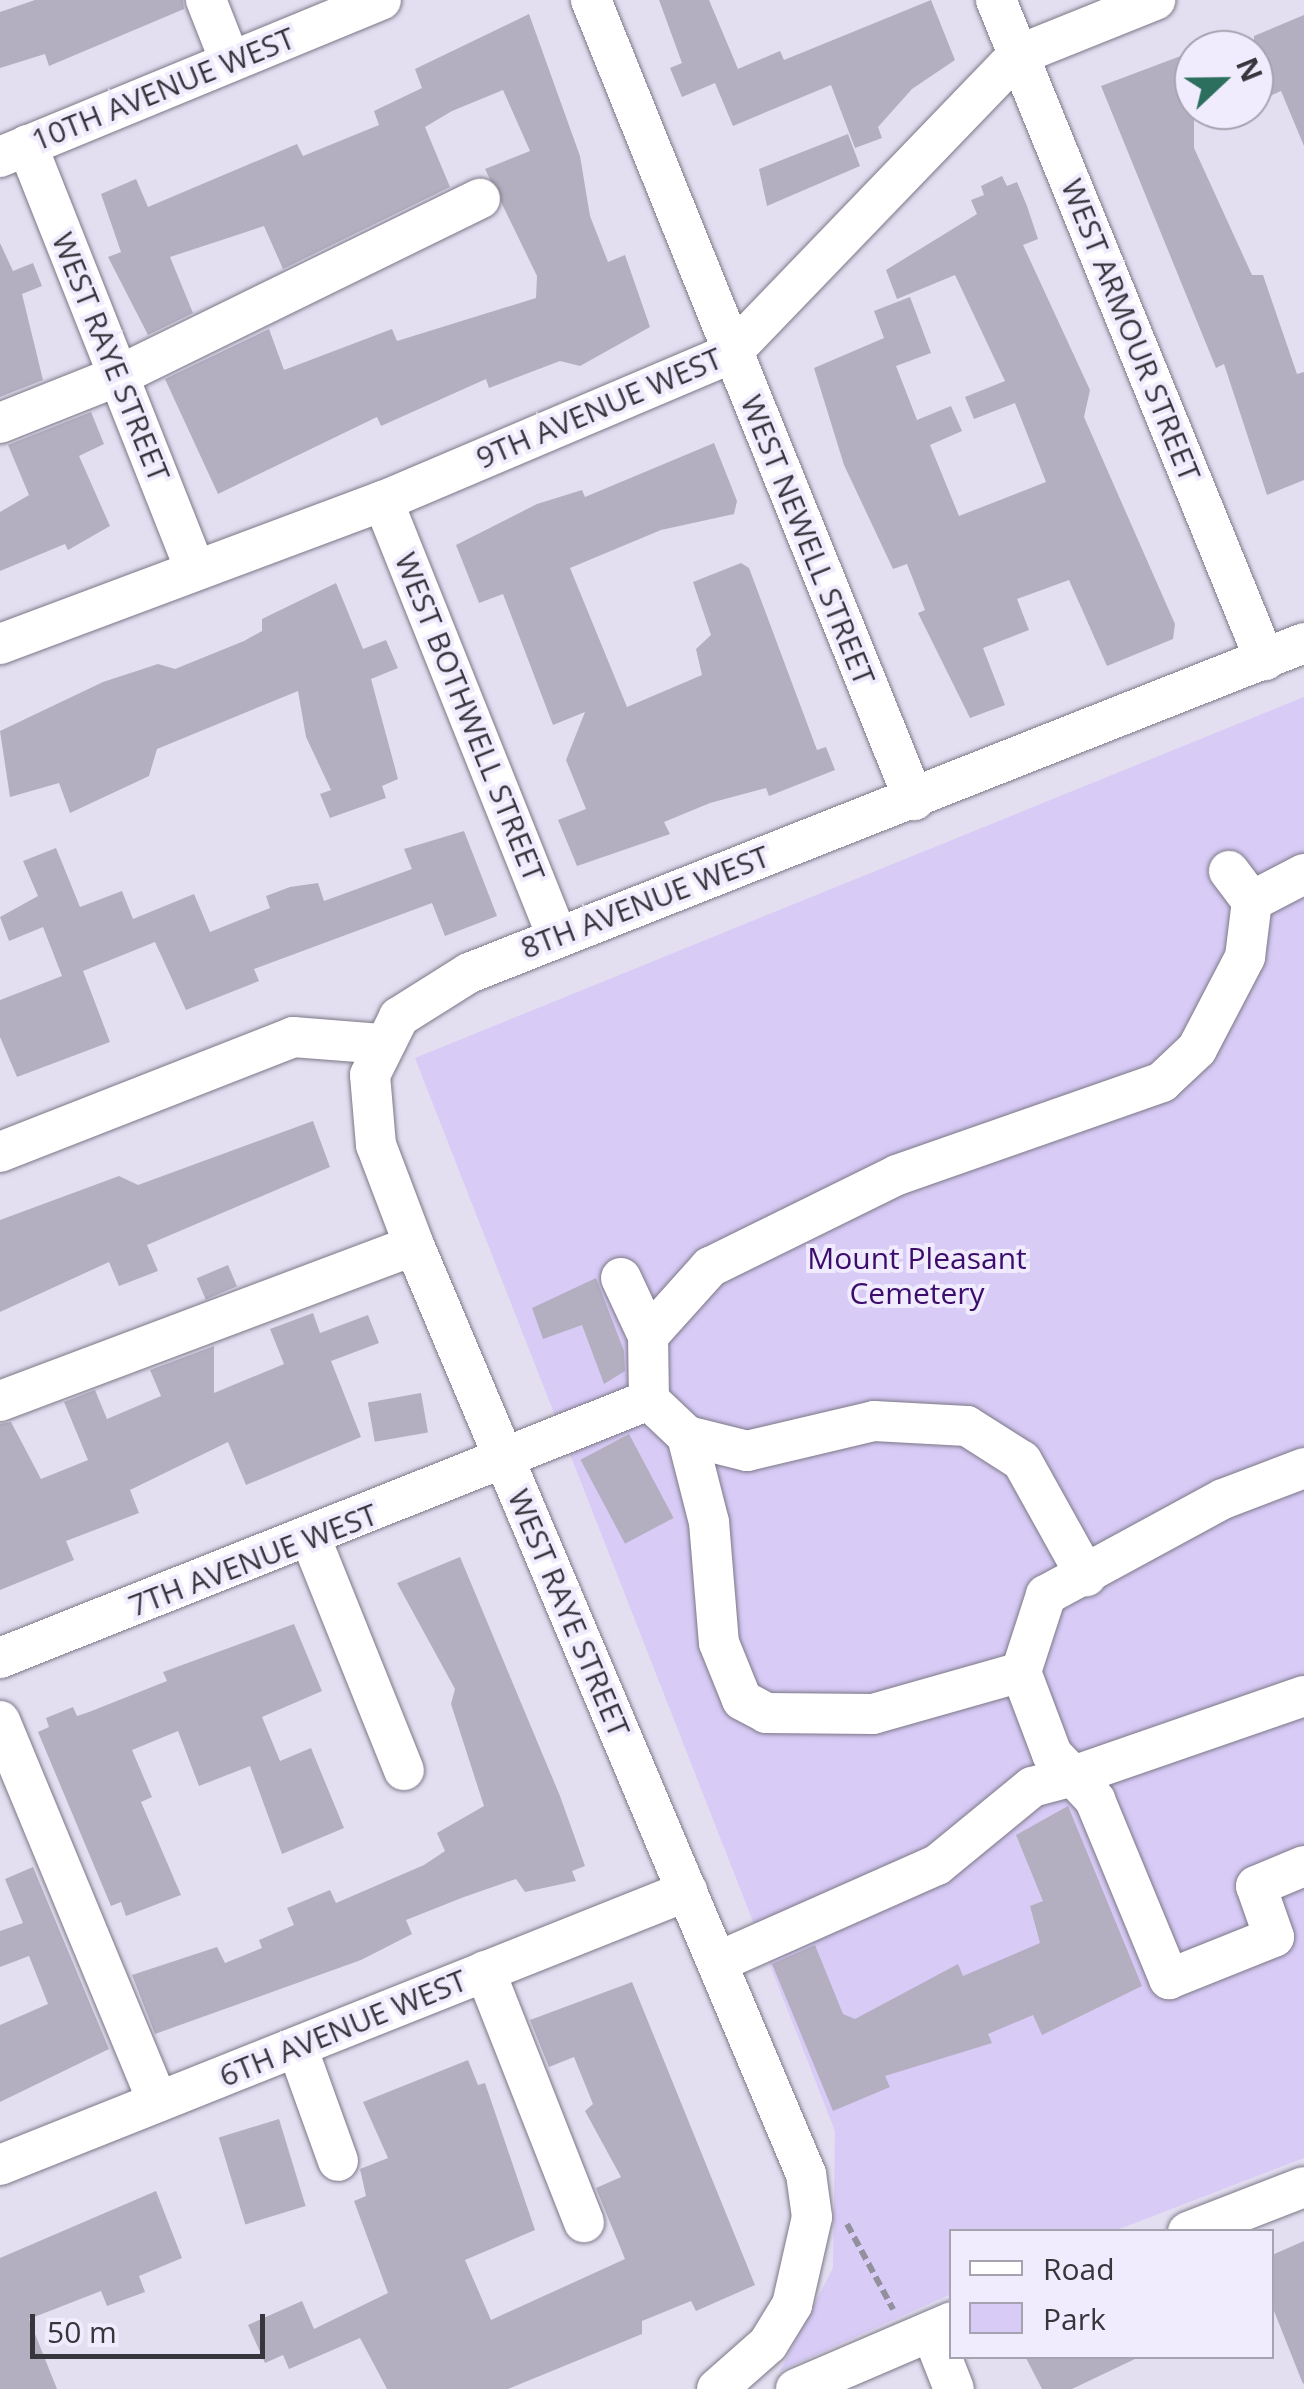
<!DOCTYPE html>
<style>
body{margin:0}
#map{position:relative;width:1304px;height:2389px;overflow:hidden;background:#e3def0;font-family:"Open Sans",sans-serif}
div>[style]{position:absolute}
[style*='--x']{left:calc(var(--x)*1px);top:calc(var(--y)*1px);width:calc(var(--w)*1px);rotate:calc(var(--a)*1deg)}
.green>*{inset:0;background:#d8cbf6}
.building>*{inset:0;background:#b4afc0;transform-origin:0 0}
.path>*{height:6px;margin-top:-3px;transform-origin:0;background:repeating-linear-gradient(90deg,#93909d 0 10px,transparent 0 15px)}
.roads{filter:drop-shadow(0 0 2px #7c7887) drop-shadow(0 0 2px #7c7887)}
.minor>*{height:40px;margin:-20px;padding:0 20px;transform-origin:20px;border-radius:20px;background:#fff}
span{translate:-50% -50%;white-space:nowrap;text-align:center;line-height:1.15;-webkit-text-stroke:8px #f0ebfd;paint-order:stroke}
.street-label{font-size:30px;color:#38363d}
.park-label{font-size:30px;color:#3c0c6d}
.legend{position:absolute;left:949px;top:2229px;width:325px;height:130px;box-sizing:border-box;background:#f0ebfd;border:2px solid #a6a3b0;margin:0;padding:12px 18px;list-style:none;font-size:30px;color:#38363d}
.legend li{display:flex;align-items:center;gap:20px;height:50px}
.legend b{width:50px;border:2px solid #a6a3b0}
.north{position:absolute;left:1174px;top:30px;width:100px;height:100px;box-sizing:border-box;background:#f0ebfd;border:2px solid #a6a3b0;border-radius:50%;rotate:68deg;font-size:28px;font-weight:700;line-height:40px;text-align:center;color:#38363d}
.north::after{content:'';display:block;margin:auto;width:35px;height:45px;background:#2d6f5f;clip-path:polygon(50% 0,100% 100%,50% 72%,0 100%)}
.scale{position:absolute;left:30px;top:2314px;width:235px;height:45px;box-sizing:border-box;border:5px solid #38363d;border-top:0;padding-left:12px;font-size:30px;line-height:35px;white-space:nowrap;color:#38363d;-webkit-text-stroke:8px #f0ebfd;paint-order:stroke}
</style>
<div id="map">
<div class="green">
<div style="clip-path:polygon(1304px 697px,1304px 2158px,1114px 2231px,952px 2232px,951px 2294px,780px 2371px,833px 2268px,835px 2131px,415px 1058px)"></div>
</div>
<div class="building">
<div style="clip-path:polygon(35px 0,183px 0,184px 9px,49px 66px,45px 54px,0 68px,0 12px)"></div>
<div style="clip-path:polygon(659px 0,709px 0,738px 69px,780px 51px,784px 60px,931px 0,955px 60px,912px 89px,878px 127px,882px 138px,855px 148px,831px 85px,733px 126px,715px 83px,682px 97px,670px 68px,682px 63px)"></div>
<div style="clip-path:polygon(529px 14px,580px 156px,590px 216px,608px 262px,625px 255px,650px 327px,580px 366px,560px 361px,489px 388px,486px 379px,381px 426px,377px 417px,218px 494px,165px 379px,269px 329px,284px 370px,392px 329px,397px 341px,536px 298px,537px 276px,485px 169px,530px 151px,503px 90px,452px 111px,425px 127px,450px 187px,283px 269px,264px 226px,170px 257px,193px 313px,148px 335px,108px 257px,121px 252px,101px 194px,136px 179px,148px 207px,297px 144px,303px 156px,379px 125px,374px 111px,422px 88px,415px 69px)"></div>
<div style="clip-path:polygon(1304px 15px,1304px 146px,1281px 91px,1254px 103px,1254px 36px)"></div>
<div style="clip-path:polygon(1194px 51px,1194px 148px,1252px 275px,1263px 275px,1297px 374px,1304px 372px,1304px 480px,1267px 495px,1224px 364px,1216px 368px,1101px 86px)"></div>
<div style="clip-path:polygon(848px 134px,860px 166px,767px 206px,759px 169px)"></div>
<div style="clip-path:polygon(1002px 176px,1007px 186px,1017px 182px,1027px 206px,1038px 239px,1023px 245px,1090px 390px,1084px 417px,1175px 624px,1173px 639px,1107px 666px,1069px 580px,1017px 599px,1029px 630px,983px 648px,1005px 705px,970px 718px,918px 613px,925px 610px,907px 564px,893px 569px,844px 465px,814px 368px,884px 338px,874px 311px,910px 297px,931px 353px,896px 366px,917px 420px,951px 406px,962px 431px,930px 445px,959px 516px,1046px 482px,1015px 403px,974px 419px,965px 397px,1005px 381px,955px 275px,897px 299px,886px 270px,977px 214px,971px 200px,984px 195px,981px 186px)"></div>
<div style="clip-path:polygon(0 243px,13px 271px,33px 263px,42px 286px,22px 294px,43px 380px,0 397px)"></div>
<div style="clip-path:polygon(91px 412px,104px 444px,79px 456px,110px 526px,68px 550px,65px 544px,0 571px,0 512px,29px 495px,8px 445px)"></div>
<div style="clip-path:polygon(714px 443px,737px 501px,734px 514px,661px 530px,570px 568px,627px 707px,702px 675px,696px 649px,711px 635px,693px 582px,741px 563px,749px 568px,817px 750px,826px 747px,835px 770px,769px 796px,766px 788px,710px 803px,664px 822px,670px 834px,577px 866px,558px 820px,586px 809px,566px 760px,585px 712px,553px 725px,503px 594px,479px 603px,456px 545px,537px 504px,582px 490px,585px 497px)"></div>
<div style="clip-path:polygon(336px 583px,363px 649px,386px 640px,398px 668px,371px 679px,398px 779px,382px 786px,386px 798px,330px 818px,320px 794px,331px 790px,306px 737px,298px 691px,157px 749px,149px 776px,70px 813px,59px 783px,10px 797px,0 731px,103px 682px,158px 664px,175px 669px,244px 641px,262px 631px,262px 619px)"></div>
<div style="clip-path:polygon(464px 831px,497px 916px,445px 936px,432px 903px,254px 969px,259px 981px,186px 1010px,155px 942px,83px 971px,110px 1042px,17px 1077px,0 1037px,0 1000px,62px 976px,43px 927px,9px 941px,0 917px,38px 896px,23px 861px,56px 848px,80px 907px,122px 891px,133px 919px,194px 894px,210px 932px,270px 908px,266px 896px,290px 887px,318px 883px,324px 901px,412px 869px,404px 849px)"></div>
<div style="clip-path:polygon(313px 1121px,330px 1167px,147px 1245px,158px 1271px,119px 1286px,109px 1262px,0 1312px,0 1220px,119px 1176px,138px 1185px)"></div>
<div style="left:228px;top:1265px;width:23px;height:34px;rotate:67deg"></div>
<div style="clip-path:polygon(596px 1278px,624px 1351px,625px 1371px,604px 1384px,582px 1325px,543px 1339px,532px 1308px)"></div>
<div style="clip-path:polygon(313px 1313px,320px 1333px,368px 1315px,379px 1343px,331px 1361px,361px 1437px,246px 1485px,228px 1442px,130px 1490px,139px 1513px,66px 1541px,74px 1560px,0 1590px,0 1424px,11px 1422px,41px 1479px,88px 1460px,64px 1402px,95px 1390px,107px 1419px,161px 1396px,150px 1370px,214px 1346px,214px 1393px,284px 1364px,270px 1329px)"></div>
<div style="left:421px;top:1393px;width:40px;height:54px;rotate:80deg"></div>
<div style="left:629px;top:1434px;width:95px;height:55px;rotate:62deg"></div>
<div style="clip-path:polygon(460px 1557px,560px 1796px,585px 1866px,572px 1871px,576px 1881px,525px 1892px,516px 1879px,464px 1897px,406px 1920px,412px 1934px,361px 1960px,155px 2034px,132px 1975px,217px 1947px,225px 1963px,262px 1948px,259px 1940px,294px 1925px,287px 1908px,330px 1890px,336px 1903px,424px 1865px,445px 1851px,437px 1833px,484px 1806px,451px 1704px,455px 1689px,397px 1583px)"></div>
<div style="clip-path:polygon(294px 1624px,322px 1691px,262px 1717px,280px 1761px,311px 1748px,344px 1828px,282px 1854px,250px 1766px,199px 1786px,178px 1731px,132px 1750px,152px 1797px,141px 1802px,181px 1895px,126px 1916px,121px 1902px,111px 1906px,38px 1732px,49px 1727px,46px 1718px,73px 1707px,77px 1716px,89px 1712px,167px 1681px,163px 1672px)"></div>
<div style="clip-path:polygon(1068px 1806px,1142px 1986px,1042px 2035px,1033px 2015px,988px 2034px,992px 2043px,885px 2076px,890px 2087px,833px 2111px,772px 1964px,815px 1945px,843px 2014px,855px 2019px,958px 1964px,963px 1976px,1040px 1943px,1030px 1906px,1043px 1901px,1016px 1835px)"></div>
<div style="clip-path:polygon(33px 1867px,109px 2049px,0 2102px,0 2025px,48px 2004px,29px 1956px,0 1967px,0 1931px,23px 1923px,5px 1879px)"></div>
<div style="clip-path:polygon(632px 1982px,755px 2285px,696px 2311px,691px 2301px,642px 2321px,642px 2334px,508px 2389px,387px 2389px,360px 2338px,289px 2369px,283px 2355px,265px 2363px,248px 2325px,302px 2301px,314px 2329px,388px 2293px,354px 2201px,366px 2196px,360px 2169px,388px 2158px,363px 2102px,468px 2060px,478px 2085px,485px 2083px,535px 2230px,465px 2260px,491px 2320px,625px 2259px,596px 2188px,621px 2177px,585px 2111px,593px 2104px,574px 2057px,549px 2067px,530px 2020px)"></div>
<div style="left:279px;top:2119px;width:91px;height:63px;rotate:73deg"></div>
<div style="clip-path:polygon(156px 2191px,182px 2258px,139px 2276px,145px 2292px,107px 2306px,101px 2291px,29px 2319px,57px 2389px,0 2389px,0 2258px)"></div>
<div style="clip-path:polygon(1304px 2241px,1304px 2383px,1303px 2384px,1272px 2306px,1272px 2255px)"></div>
<div style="clip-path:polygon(1025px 2356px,1137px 2356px,1137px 2358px,1072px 2389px,1042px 2389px)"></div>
</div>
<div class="path">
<div style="--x:847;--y:2224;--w:97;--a:61.6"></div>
</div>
<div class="roads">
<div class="minor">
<div style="--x:206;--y:0;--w:66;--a:68.5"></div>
<div style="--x:591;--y:0;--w:863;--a:68.01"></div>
<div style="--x:996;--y:0;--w:713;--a:67.83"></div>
<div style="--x:27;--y:145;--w:456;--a:68.4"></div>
<div style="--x:0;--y:157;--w:412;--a:-22.4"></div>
<div style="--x:0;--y:423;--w:127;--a:-21.7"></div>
<div style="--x:118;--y:376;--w:403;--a:-26.1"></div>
<div style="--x:383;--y:501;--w:465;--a:68.2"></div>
<div style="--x:0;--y:644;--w:409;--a:-20.5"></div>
<div style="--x:383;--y:501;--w:378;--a:-23"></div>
<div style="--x:731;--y:353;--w:414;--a:-46.1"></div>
<div style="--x:1018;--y:55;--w:148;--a:-21.9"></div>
<div style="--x:1229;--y:871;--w:38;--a:53"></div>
<div style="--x:0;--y:1152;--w:315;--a:-21.4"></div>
<div style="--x:293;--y:1037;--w:88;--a:4.5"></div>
<div style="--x:621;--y:1278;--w:64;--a:65"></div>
<div style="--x:649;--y:1400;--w:52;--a:43.5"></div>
<div style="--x:687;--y:1436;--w:89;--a:75.7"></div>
<div style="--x:709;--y:1522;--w:121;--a:85.3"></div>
<div style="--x:719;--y:1643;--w:61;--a:68"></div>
<div style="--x:742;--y:1700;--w:27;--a:28"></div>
<div style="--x:766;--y:1713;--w:107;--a:0.5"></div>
<div style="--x:873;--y:1714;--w:154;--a:-15.8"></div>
<div style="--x:1021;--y:1672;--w:81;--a:-72"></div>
<div style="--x:1046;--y:1595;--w:201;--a:-28.5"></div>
<div style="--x:1223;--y:1499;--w:87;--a:-20.9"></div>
<div style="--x:0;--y:1401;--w:442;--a:-20.6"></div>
<div style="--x:687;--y:1436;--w:62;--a:14"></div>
<div style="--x:747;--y:1451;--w:130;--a:-13.3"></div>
<div style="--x:874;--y:1421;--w:93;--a:3.1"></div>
<div style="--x:967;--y:1426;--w:65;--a:32.5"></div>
<div style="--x:1022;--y:1461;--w:132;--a:60.9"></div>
<div style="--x:311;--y:1539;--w:249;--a:68.1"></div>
<div style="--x:0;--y:1658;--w:698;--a:-21.68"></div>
<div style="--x:649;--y:1400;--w:64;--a:-90.9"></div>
<div style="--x:648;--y:1336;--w:93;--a:-48.1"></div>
<div style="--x:710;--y:1267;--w:208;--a:-26.2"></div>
<div style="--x:897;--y:1175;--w:281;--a:-19.3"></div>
<div style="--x:1162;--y:1082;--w:48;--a:-43.3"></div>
<div style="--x:1197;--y:1049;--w:104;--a:-62.4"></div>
<div style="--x:1245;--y:957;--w:56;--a:-82.9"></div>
<div style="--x:1252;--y:901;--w:59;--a:-27.4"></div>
<div style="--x:1304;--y:1696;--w:244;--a:160.9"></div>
<div style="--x:1073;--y:1776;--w:33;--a:47"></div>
<div style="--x:1095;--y:1800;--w:194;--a:67.5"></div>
<div style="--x:1169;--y:1979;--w:113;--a:-21.8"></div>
<div style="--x:1274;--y:1937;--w:54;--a:-109.4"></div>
<div style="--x:1256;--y:1886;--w:52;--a:-22.6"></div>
<div style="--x:0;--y:1721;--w:412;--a:67.5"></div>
<div style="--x:720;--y:1961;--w:237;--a:-23.9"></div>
<div style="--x:937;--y:1865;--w:123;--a:-39.4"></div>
<div style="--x:1032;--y:1787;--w:42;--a:-15"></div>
<div style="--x:1073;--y:1776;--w:30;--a:-134"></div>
<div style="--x:1052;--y:1754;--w:88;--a:-110.7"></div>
<div style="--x:485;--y:1971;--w:270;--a:68.5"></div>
<div style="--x:297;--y:2047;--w:121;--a:70.2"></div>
<div style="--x:0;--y:2165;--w:740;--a:-21.74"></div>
<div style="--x:1188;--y:2232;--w:124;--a:-21.2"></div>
<div style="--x:932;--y:2333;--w:60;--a:68.6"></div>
<div style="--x:717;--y:2389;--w:68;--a:-41.4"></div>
<div style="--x:768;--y:2344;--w:46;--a:-58.4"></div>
<div style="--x:792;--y:2305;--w:90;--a:-77.2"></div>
<div style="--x:812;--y:2217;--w:43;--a:-97.9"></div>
<div style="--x:806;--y:2174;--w:1008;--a:-112.88"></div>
<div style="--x:414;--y:1245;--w:107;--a:-110.8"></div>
<div style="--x:376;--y:1145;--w:70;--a:-94.9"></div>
<div style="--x:370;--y:1075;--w:65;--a:-63.4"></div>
<div style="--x:399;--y:1017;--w:83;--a:-32.2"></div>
<div style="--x:469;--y:973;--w:898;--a:-21.56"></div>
<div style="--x:796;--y:2389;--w:170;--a:-23.2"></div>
</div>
</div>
<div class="street-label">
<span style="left:163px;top:89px;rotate:-22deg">10TH AVENUE WEST</span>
<span style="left:1131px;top:330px;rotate:68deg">WEST ARMOUR STREET</span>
<span style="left:111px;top:357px;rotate:68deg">WEST RAYE STREET</span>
<span style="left:599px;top:408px;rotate:-23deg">9TH AVENUE WEST</span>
<span style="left:808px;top:540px;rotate:68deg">WEST NEWELL STREET</span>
<span style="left:470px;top:717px;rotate:68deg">WEST BOTHWELL STREET</span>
<span style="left:645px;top:902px;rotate:-21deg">8TH AVENUE WEST</span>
<span style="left:253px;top:1560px;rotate:-21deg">7TH AVENUE WEST</span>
<span style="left:569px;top:1613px;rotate:67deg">WEST RAYE STREET</span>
<span style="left:343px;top:2028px;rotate:-22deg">6TH AVENUE WEST</span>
</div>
<div class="park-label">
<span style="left:917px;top:1275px">Mount Pleasant<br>Cemetery</span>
</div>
<ul class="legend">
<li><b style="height:12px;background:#fff"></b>Road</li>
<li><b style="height:28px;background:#d8cbf6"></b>Park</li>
</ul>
<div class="north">N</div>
<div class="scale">50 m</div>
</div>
